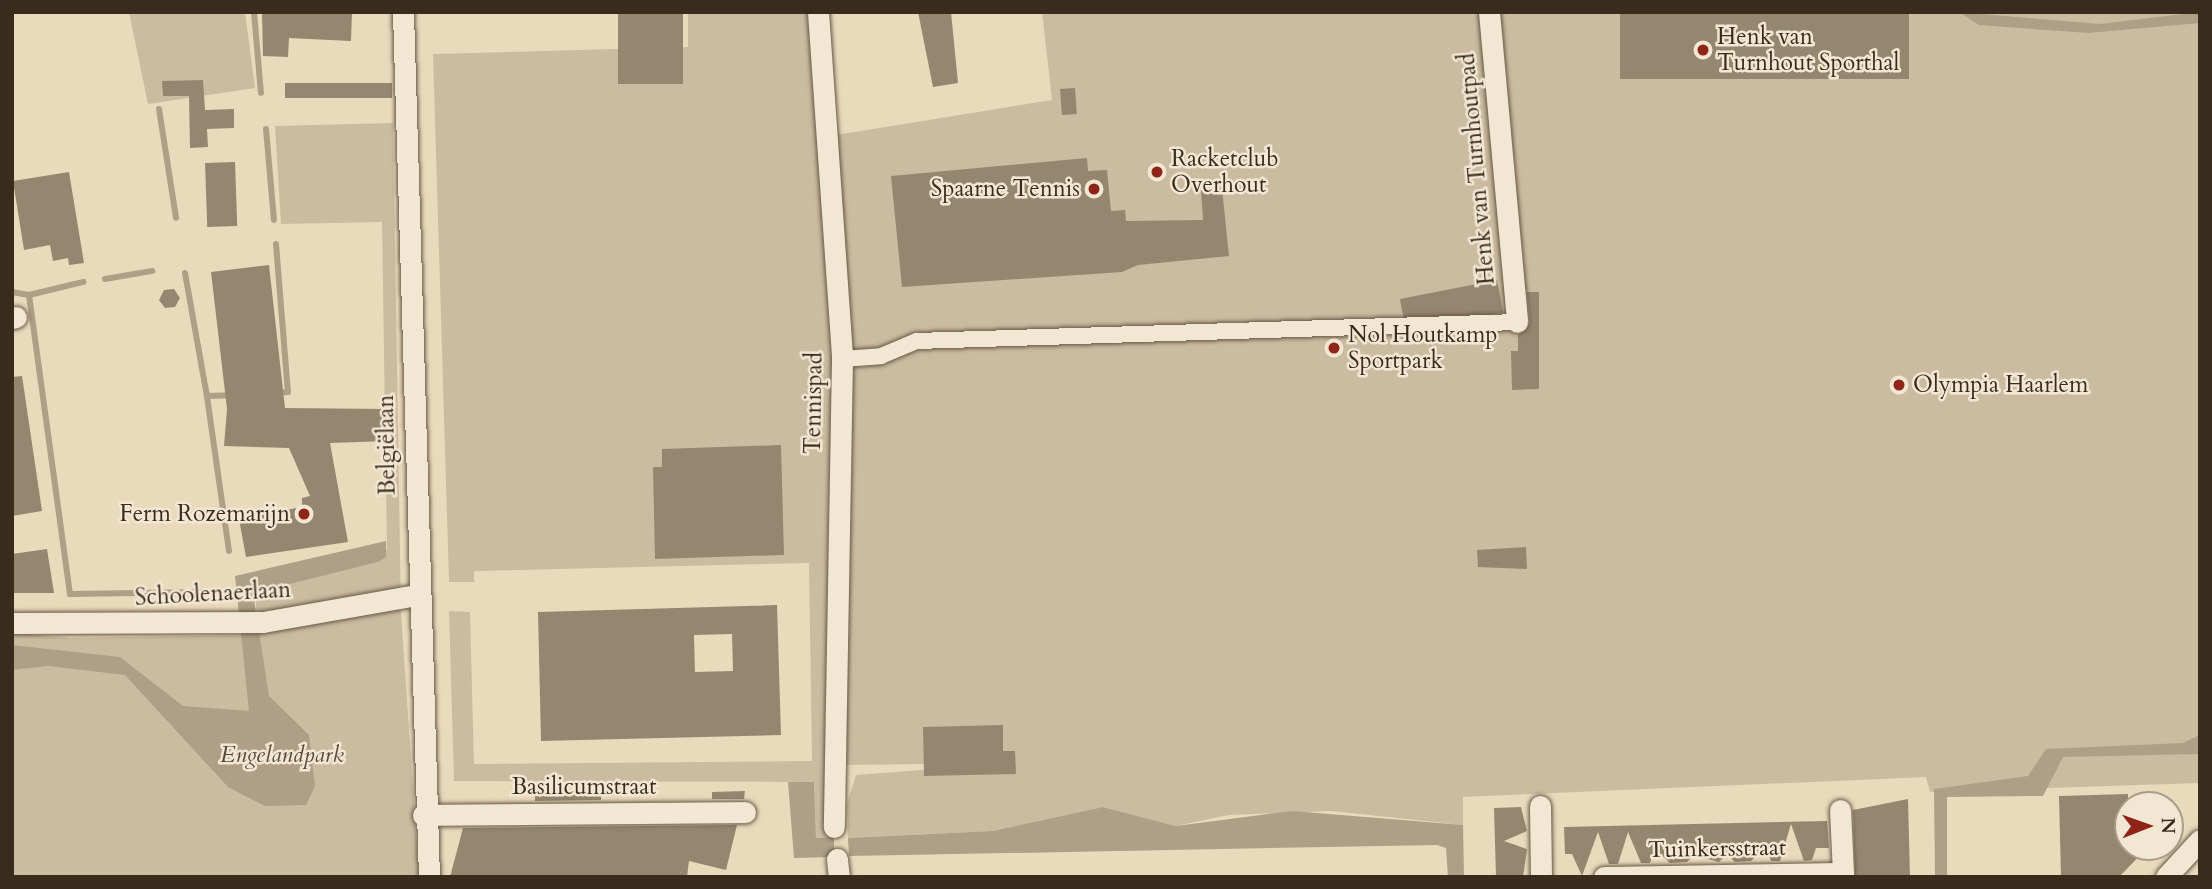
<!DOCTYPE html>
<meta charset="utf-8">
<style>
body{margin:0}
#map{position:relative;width:2212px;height:889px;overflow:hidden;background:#e9dabc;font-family:Cardo,serif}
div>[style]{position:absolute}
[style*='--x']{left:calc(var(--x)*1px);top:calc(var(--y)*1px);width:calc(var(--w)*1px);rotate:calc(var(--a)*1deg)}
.green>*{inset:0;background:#cbbca1}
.water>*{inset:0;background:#ae9f86}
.stream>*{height:6px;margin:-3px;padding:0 3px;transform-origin:3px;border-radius:3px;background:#ae9f86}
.building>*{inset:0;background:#958670;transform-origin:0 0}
.roads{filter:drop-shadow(0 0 2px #665845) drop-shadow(0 0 2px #665845)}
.pedestrian>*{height:16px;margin:-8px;padding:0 8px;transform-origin:8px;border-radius:8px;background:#f1e7d3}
.minor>*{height:21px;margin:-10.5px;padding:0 10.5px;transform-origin:10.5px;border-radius:10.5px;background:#f1e7d3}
.dots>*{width:19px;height:19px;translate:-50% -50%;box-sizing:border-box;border:4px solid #f1e7d3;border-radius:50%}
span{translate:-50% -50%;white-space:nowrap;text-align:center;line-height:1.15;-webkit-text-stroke:5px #f1e7d3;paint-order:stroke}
.poi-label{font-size:23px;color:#3a2c1d}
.left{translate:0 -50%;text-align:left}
.right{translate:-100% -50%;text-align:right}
.street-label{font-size:23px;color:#3a2c1d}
.park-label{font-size:23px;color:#574937;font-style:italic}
.frame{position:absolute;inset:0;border:14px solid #3a2c1d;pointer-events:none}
.north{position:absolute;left:2114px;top:791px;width:70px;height:70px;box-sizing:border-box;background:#f1e7d3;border:2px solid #a89c8a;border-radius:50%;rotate:89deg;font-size:19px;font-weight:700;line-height:28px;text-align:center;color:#3a2c1d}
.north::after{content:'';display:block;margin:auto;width:24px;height:32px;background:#8f2418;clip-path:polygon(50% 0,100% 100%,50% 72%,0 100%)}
</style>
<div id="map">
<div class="green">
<div style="clip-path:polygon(129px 12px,245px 12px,255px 88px,148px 104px)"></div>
<div style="clip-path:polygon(688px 12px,825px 12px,836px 135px,1052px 100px,1042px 12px,2200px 12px,2200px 783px,1930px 792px,1926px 777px,1463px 797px,1463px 825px,1331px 811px,1229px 815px,1176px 826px,1103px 807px,992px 831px,848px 838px,847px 804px,856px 775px,1014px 763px,838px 765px,834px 838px,816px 838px,814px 782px,454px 781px,449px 611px,470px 612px,474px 764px,812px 761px,809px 563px,474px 571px,474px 582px,449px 582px,433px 54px,688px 47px)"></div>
<div style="clip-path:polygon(393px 123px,401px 613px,419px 877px,12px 877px,12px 633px,72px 638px,258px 635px,255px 590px,378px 562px,387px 549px,382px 222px,281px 224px,275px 126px)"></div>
</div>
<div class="water">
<div style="clip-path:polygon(1959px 12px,2100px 24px,2200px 12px,2200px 23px,2088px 33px,1979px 25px)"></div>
<div style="clip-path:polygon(386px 541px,386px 557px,378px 562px,253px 593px,269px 696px,309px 735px,315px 786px,306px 805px,265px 806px,228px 787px,125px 675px,48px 666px,12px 670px,12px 645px,120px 657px,183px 706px,249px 711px,235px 576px)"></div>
<div style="clip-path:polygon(2200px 735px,2200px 754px,2063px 757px,2043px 796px,1947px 797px,1947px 877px,1935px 877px,1934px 789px,2028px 776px,2046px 749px,2183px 743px)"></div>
<div style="clip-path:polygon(788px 782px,814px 782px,816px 838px,834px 838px,834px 857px,794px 858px)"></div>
<div style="clip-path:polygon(1103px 807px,1176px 826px,1292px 811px,1463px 825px,1464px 877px,1448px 877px,1446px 848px,1437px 845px,849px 856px,848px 838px,992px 831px)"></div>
</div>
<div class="stream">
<div style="--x:254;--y:12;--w:81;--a:85.1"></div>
<div style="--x:159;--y:109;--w:110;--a:81.1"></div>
<div style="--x:266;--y:129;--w:91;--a:85"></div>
<div style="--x:276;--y:244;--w:148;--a:85.4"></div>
<div style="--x:288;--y:392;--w:10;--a:174"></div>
<div style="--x:185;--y:273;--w:125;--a:79.9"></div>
<div style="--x:105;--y:279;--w:48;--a:-9.7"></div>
<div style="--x:12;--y:292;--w:17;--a:10"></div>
<div style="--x:29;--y:295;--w:302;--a:82.2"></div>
<div style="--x:70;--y:594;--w:138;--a:-0.8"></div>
<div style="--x:29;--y:295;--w:56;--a:-13.5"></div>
<div style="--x:229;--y:551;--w:157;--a:-98.1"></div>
<div style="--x:207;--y:396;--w:25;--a:-2"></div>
</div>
<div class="building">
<div style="clip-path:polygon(262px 12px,352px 12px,351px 41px,289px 38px,288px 57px,263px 56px)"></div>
<div style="left:618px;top:12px;width:65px;height:72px"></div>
<div style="clip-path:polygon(918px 12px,951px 12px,958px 83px,933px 87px)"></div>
<div style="left:1620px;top:12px;width:289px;height:67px"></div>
<div style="clip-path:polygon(203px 80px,205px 110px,234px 109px,234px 128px,207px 129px,208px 147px,190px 148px,189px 96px,163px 96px,162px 81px)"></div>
<div style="left:392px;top:83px;width:15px;height:107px;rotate:90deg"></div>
<div style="left:1075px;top:88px;width:26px;height:15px;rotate:86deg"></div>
<div style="clip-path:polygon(1087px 158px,1088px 171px,1107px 170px,1111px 211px,1125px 210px,1126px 221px,1203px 220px,1201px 190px,1222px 188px,1229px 256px,1138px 265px,1122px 272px,902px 287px,891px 176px)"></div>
<div style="left:235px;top:162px;width:64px;height:30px;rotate:88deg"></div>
<div style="clip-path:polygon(69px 172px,84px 263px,69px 265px,68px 258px,53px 261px,50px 245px,24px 250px,13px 181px)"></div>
<div style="clip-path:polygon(269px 265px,285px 408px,387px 409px,388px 441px,330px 443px,348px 542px,246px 557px,239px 519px,302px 507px,302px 498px,310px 496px,289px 448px,224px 446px,227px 409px,211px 272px)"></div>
<div style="left:1497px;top:280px;width:33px;height:99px;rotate:79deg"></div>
<div style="clip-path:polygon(174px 289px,180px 298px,175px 307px,165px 308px,159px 300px,164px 290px)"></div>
<div style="clip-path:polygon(1527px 292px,1539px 292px,1539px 389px,1512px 390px,1511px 351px,1518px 351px,1518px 335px,1530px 322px)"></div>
<div style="clip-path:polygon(22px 376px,42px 511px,12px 516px,12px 377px)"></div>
<div style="clip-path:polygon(781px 445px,784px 555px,655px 559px,653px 467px,662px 467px,662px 449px)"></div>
<div style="clip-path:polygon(1526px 547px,1527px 569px,1478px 567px,1477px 550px)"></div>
<div style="clip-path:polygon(47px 549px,54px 593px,12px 593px,12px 554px)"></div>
<div style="clip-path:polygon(evenodd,777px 605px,781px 735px,541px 741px,538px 612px,777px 605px,732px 634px,733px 671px,695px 672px,694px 635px,732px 634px)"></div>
<div style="clip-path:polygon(1003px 725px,1003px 751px,1015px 751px,1016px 774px,924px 776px,923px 727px)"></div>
<div style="clip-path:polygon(745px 791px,744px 799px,712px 799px,712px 792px)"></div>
<div style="clip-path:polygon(535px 794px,601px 794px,601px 800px,535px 801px)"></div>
<div style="clip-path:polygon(2128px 794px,2128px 847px,2148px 847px,2119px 877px,2061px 877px,2059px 796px)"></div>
<div style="clip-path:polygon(1908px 799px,1910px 877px,1855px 877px,1853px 810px)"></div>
<div style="clip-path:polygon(1521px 807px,1527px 831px,1504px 841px,1527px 849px,1523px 877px,1496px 877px,1494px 808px)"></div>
<div style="clip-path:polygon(1827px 821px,1829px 848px,1816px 848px,1812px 860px,1804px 861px,1791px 824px,1780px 861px,1771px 861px,1766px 846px,1751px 861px,1735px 862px,1727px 854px,1719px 862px,1694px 855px,1687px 862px,1670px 863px,1655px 849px,1650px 863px,1641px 863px,1628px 832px,1618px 864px,1609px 864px,1598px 832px,1582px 876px,1572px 854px,1565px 854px,1564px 827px)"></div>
<div style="clip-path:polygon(737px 825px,726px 870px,689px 861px,687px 877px,450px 877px,463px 828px)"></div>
</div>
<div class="roads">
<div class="pedestrian">
<div style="--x:842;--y:359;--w:39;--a:-4"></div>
<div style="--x:881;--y:356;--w:39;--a:-23"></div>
<div style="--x:917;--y:341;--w:600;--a:-1.81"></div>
</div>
<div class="minor">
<div style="--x:403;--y:12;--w:865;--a:88.28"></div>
<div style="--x:818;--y:12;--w:348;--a:86"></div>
<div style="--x:842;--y:359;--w:468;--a:91"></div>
<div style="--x:1489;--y:12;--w:311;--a:84.8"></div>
<div style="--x:12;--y:318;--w:4;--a:-14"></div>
<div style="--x:12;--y:623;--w:251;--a:-0.2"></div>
<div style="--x:263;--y:622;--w:155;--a:-10"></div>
<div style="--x:1540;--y:806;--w:71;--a:89.2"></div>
<div style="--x:423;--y:815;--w:322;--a:-0.5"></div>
<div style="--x:837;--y:859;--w:18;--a:84"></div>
<div style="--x:1604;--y:877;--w:239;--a:-1"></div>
<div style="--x:1843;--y:873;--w:63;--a:-92.7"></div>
<div style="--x:2166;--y:877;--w:50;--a:-47.4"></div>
</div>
</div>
<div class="dots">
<div style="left:1703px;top:50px;background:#8f2418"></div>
<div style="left:1157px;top:172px;background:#8f2418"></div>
<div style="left:1094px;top:189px;background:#8f2418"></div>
<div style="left:1334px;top:348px;background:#8f2418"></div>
<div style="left:1899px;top:385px;background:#8f2418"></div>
<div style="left:304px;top:514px;background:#8f2418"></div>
</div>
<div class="poi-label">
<span class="left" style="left:1717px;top:50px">Henk van<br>Turnhout Sporthal</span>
<span class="left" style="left:1171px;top:172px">Racketclub<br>Overhout</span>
<span class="right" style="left:1080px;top:189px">Spaarne Tennis</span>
<span class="left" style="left:1348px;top:348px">Nol Houtkamp<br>Sportpark</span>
<span class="left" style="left:1913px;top:385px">Olympia Haarlem</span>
<span class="right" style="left:290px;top:514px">Ferm Rozemarijn</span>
</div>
<div class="street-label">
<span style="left:1477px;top:169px;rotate:-95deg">Henk van Turnhoutpad</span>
<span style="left:814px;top:403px;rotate:-89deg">Tennispad</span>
<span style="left:387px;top:445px;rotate:-91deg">Belgiëlaan</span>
<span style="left:213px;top:594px;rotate:-3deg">Schoolenaerlaan</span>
<span style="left:584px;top:787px">Basilicumstraat</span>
<span style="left:1717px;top:849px;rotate:-1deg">Tuinkersstraat</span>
</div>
<div class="park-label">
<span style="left:282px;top:755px">Engelandpark</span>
</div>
<div class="frame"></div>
<div class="north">N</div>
</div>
